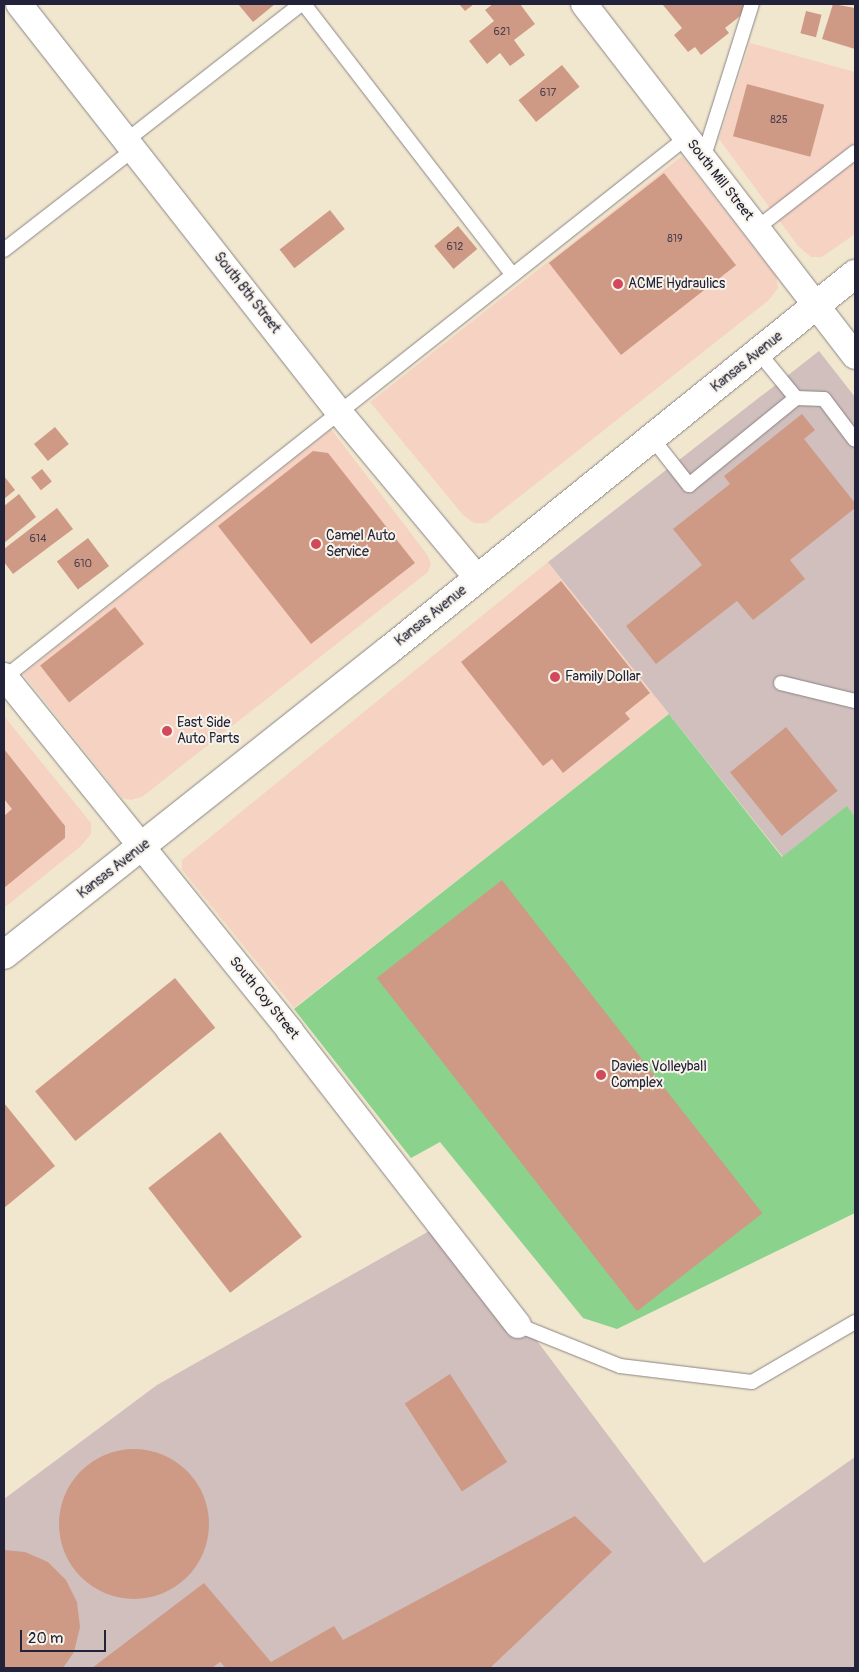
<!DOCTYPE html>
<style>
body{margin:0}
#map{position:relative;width:859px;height:1672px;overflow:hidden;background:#f1e7cf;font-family:Pangolin,sans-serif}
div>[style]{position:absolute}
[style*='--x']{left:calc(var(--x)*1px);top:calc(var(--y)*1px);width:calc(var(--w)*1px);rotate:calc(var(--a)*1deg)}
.built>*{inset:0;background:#f6d2c3}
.industrial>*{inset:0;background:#d1bfbd}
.green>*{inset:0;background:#8bd28d}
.building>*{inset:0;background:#cf9a85;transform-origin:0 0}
.round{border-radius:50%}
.roads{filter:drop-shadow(0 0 1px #8a8485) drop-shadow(0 0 1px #8a8485)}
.lane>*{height:14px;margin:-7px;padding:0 7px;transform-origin:7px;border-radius:7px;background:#fff}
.street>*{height:26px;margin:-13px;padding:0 13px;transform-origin:13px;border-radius:13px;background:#fff}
.secondary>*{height:28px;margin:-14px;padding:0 14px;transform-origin:14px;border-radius:14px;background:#fff}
.dots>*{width:14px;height:14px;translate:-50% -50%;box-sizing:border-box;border:2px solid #f7f3e8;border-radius:50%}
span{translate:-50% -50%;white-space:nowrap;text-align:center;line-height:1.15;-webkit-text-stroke:4px #f7f3e8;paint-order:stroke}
.number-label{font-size:11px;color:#4d404e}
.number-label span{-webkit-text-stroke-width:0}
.street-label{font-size:14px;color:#22223b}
.poi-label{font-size:14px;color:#22223b}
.left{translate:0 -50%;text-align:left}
.frame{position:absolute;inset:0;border:5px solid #22223b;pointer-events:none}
.scale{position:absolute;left:20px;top:1630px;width:86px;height:22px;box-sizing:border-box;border:2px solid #22223b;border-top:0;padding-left:6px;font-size:15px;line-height:18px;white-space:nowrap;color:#22223b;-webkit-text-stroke:4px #f7f3e8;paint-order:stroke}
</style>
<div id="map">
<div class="built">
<div style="clip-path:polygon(750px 43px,855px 72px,855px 234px,822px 257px,811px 257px,798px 246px,719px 139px)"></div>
<div style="clip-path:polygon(682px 156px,776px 276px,778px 288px,769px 300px,486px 523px,474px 523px,463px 515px,370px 402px)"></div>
<div style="clip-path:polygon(331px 429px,426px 553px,431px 563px,428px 572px,142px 797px,131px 800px,122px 798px,23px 674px)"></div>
<div style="clip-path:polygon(548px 562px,669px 714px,294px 1008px,182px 870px,182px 860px)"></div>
<div style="clip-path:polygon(4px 716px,91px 823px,91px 834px,81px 846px,4px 908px)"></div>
</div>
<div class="industrial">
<div style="clip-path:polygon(819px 351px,855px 397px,855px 817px,847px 807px,783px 857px,548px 562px)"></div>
<div style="clip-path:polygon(447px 1221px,704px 1563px,855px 1457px,855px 1668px,4px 1668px,4px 1499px,157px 1385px)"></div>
</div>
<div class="green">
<div style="clip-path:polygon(669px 714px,782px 857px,847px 806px,855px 817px,855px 1213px,617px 1329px,583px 1318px,440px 1142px,411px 1158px,294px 1009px)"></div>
</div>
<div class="building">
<div style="clip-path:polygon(238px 4px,275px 4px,253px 22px)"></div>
<div style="clip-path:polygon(459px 4px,474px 4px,465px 11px)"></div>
<div style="clip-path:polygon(493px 4px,520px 4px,535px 24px,514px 40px,525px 55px,510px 66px,500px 53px,487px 64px,469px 41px,494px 21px,485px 10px)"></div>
<div style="clip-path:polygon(747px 4px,744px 13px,725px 28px,729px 33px,701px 55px,695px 47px,688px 52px,674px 35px,682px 28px,663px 5px)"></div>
<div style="clip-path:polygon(833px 4px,855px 8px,855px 49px,822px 39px)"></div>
<div style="left:806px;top:11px;width:16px;height:23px;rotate:14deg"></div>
<div style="left:562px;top:65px;width:28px;height:56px;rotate:51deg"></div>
<div style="left:747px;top:84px;width:80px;height:54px;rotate:15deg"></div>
<div style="left:664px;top:173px;width:117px;height:146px;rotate:52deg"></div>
<div style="left:330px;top:210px;width:24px;height:64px;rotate:52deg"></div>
<div style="left:458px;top:226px;width:30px;height:31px;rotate:50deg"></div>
<div style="clip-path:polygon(802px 414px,815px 430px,804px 439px,855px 503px,855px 508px,790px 560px,805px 579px,753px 620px,737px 601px,656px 664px,626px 626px,702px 565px,673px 529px,730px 484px,724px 476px)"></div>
<div style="left:55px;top:427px;width:22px;height:27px;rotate:51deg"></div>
<div style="clip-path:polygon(313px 451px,328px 453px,415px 563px,311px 644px,218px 526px)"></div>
<div style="left:42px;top:469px;width:16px;height:14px;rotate:52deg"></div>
<div style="clip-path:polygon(4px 476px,15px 490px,4px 499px)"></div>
<div style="clip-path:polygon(19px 494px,36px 517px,4px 543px,4px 506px)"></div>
<div style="clip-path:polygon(57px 508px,73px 529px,13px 574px,4px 562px,4px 549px)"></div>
<div style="left:88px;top:538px;width:35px;height:39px;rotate:53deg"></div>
<div style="clip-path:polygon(561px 581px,650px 693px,625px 713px,630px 719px,563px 773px,552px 759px,543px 766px,461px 662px)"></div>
<div style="left:115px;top:607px;width:47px;height:95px;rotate:52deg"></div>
<div style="left:786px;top:727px;width:82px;height:72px;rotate:51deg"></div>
<div style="clip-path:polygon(4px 749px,65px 826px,65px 838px,4px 888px,4px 816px,12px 809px,4px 799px)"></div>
<div style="left:502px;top:880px;width:423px;height:159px;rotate:52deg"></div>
<div style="left:175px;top:978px;width:64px;height:180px;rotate:51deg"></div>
<div style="clip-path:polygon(4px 1103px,55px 1166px,4px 1208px)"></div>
<div style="left:220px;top:1132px;width:133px;height:91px;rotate:52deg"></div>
<div style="left:450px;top:1374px;width:105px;height:54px;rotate:57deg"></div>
<div class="round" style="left:59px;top:1449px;width:150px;height:150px"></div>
<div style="clip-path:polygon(575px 1516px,612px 1552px,490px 1668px,226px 1668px,220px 1662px,212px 1668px,92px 1668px,204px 1583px,271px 1662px,334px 1626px,343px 1640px)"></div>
<div style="clip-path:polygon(4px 1550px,25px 1552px,48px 1562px,66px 1580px,77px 1602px,80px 1627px,74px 1652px,63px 1668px,4px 1668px)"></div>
</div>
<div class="roads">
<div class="lane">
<div style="--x:304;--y:4;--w:342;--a:52.4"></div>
<div style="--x:127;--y:140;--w:221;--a:-38"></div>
<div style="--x:703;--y:159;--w:163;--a:-72.5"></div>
<div style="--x:757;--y:228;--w:124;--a:-37.8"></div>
<div style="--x:4;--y:250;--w:165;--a:-37.8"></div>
<div style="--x:796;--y:398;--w:28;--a:2"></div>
<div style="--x:824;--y:399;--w:51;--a:52.9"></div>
<div style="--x:652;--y:438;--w:60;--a:51.8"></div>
<div style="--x:689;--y:485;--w:138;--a:-39.1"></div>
<div style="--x:796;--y:398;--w:58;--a:-129.4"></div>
<div style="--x:4;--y:678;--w:871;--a:-38.38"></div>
<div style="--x:781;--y:683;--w:76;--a:13.7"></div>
<div style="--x:518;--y:1325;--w:110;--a:21.9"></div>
<div style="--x:620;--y:1366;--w:133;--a:6.9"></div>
<div style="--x:752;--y:1382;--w:119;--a:-30.2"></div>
</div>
<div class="street">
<div style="--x:19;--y:4;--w:519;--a:51.89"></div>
<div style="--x:339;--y:412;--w:217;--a:50.2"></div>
<div style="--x:584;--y:4;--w:444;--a:52.4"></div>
<div style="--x:4;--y:676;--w:456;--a:51.1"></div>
<div style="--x:290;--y:1031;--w:372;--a:52.2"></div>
</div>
<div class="secondary">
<div style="--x:4;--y:955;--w:491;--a:-38.4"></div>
<div style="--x:389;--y:650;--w:599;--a:-38.9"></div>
</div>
</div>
<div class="dots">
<div style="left:618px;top:284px;background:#d1495b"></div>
<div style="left:316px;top:544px;background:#d1495b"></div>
<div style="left:555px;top:677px;background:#d1495b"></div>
<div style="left:167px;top:731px;background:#d1495b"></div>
<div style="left:601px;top:1075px;background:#d1495b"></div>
</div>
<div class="number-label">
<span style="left:502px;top:32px">621</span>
<span style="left:548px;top:93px">617</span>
<span style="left:779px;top:120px">825</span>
<span style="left:675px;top:239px">819</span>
<span style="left:455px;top:247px">612</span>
<span style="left:38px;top:539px">614</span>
<span style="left:83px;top:564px">610</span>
</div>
<div class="street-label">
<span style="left:720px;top:180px;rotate:52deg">South Mill Street</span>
<span style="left:247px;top:293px;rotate:52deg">South 8th Street</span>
<span style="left:747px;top:362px;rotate:-39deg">Kansas Avenue</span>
<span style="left:431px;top:616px;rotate:-39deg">Kansas Avenue</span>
<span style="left:114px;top:869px;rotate:-38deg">Kansas Avenue</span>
<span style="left:264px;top:998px;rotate:51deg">South Coy Street</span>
</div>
<div class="poi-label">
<span class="left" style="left:628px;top:284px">ACME Hydraulics</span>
<span class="left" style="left:326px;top:544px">Camel Auto<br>Service</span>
<span class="left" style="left:565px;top:677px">Family Dollar</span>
<span class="left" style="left:177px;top:731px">East Side<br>Auto Parts</span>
<span class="left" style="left:611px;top:1075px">Davies Volleyball<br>Complex</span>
</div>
<div class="frame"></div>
<div class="scale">20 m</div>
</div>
